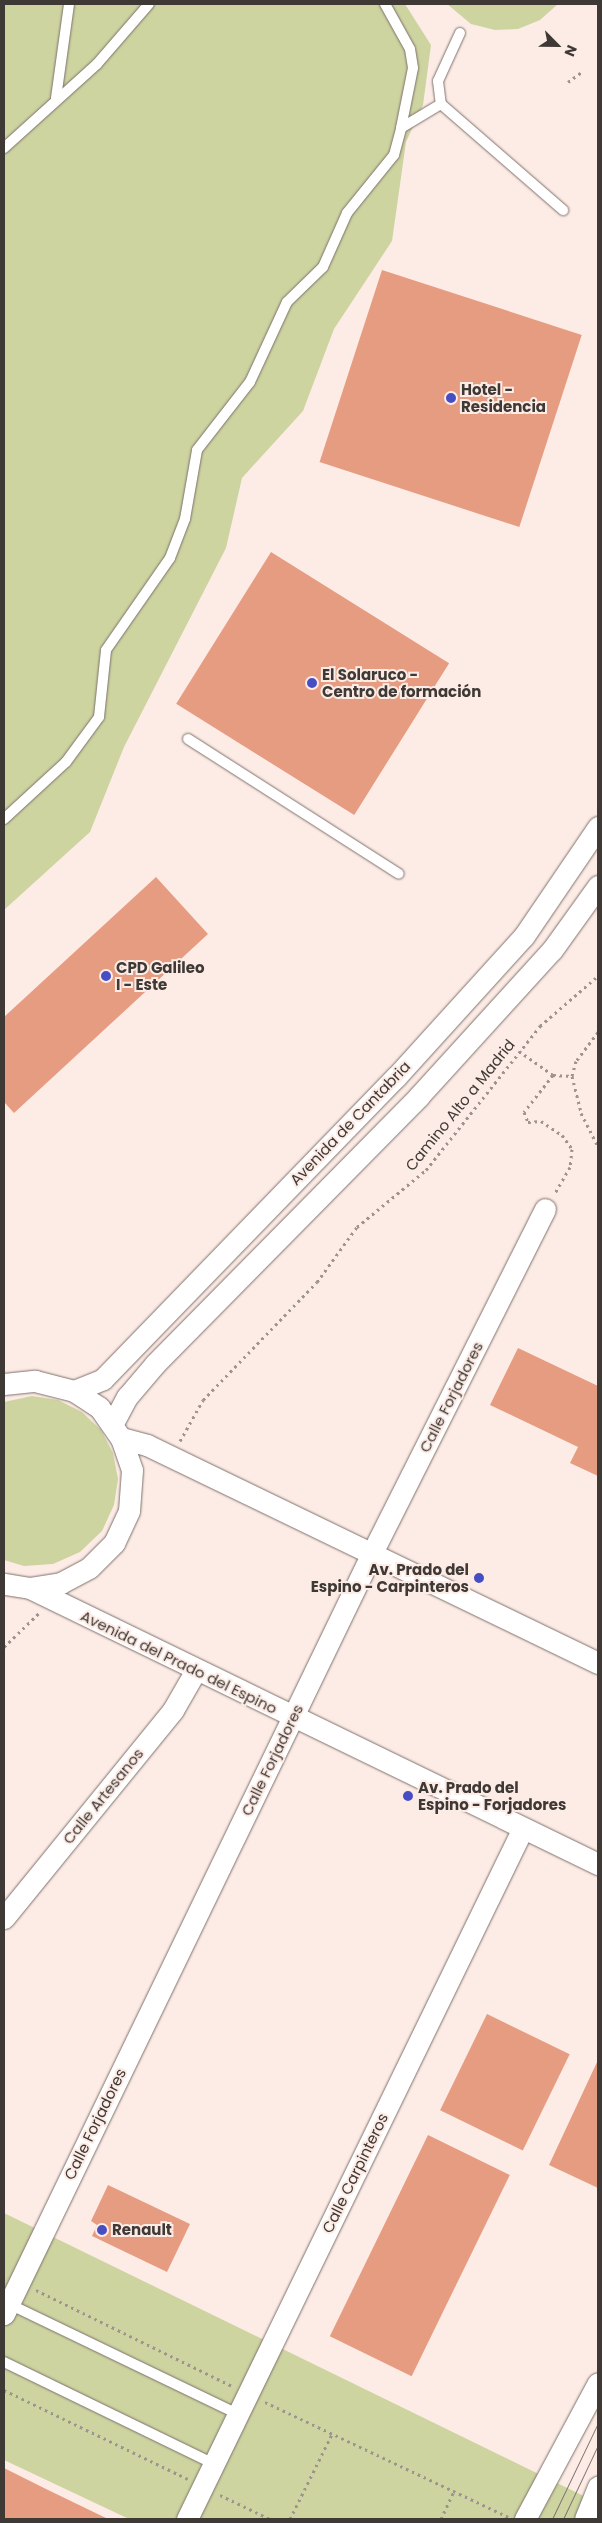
<!DOCTYPE html>
<meta charset="utf-8">
<style>
body{margin:0}
#map{position:relative;width:602px;height:2523px;overflow:hidden;background:#fdece6;font-family:Poppins,sans-serif}
div>[style]{position:absolute}
[style*='--x']{left:calc(var(--x)*1px);top:calc(var(--y)*1px);width:calc(var(--w)*1px);rotate:calc(var(--a)*1deg)}
.green>*{inset:0;background:#cdd4a0}
.building>*{inset:0;background:#e69c81;transform-origin:0 0}
.path>*{height:3px;margin-top:-1.5px;transform-origin:0;background:repeating-linear-gradient(90deg,#9e938e 0 2.5px,transparent 0 6.5px)}
.roads{filter:drop-shadow(0 0 1px #7f706b) drop-shadow(0 0 1px #7f706b)}
.lane>*{height:10px;margin:-5px;padding:0 5px;transform-origin:5px;border-radius:5px;background:#fff}
.street>*{height:21px;margin:-10.5px;padding:0 10.5px;transform-origin:10.5px;border-radius:10.5px;background:#fff}
.tram>*{height:1px;margin:-0.5px;padding:0 0.5px;transform-origin:0.5px;border-radius:0.5px;background:#7e7571}
.dots>*{width:14px;height:14px;translate:-50% -50%;box-sizing:border-box;border:2px solid #fdece6;border-radius:50%}
span{translate:-50% -50%;white-space:nowrap;text-align:center;line-height:1.15;-webkit-text-stroke:4px #fdece6;paint-order:stroke}
.poi-label{font-size:15px;color:#3f3936;font-weight:700}
.left{translate:0 -50%;text-align:left}
.right{translate:-100% -50%;text-align:right}
.street-label{font-size:15px;color:#3f3936}
.frame{position:absolute;inset:0;border:5px solid #3f3936;pointer-events:none}
.north{position:absolute;left:532px;top:20px;width:50px;height:50px;-webkit-text-stroke:4px #fdece6;paint-order:stroke;rotate:113deg;font-size:14px;font-weight:700;line-height:20px;text-align:center;color:#3f3936}
.north::after{content:'';display:block;margin:auto;width:18px;height:22px;background:#3f3936;clip-path:polygon(50% 0,100% 100%,50% 72%,0 100%)}
</style>
<div id="map">
<div class="green">
<div style="clip-path:polygon(4px 4px,405px 4px,431px 45px,423px 105px,406px 142px,392px 241px,334px 329px,303px 411px,242px 478px,226px 548px,124px 747px,90px 832px,4px 910px)"></div>
<div style="clip-path:polygon(447px 4px,558px 4px,540px 20px,518px 29px,495px 30px,471px 24px)"></div>
<div style="clip-path:polygon(32px 1396px,58px 1400px,82px 1412px,101px 1430px,113px 1453px,118px 1479px,114px 1505px,102px 1531px,80px 1552px,53px 1564px,24px 1566px,4px 1560px,4px 1402px)"></div>
<div style="clip-path:polygon(4px 2213px,598px 2503px,598px 2519px,129px 2519px,4px 2460px)"></div>
</div>
<div class="building">
<div style="left:382px;top:270px;width:210px;height:202px;rotate:18deg"></div>
<div style="left:271px;top:552px;width:210px;height:179px;rotate:32deg"></div>
<div style="clip-path:polygon(156px 877px,208px 934px,14px 1113px,4px 1102px,4px 1017px)"></div>
<div style="clip-path:polygon(518px 1348px,598px 1386px,598px 1476px,570px 1463px,578px 1447px,490px 1405px)"></div>
<div style="left:487px;top:2014px;width:92px;height:107px;rotate:26deg"></div>
<div style="clip-path:polygon(598px 2060px,598px 2188px,549px 2165px)"></div>
<div style="left:428px;top:2135px;width:91px;height:224px;rotate:26deg"></div>
<div style="clip-path:polygon(108px 2185px,190px 2224px,167px 2272px,92px 2236px,97px 2225px,91px 2221px)"></div>
<div style="clip-path:polygon(4px 2468px,46px 2489px,108px 2519px,4px 2519px)"></div>
</div>
<div class="path">
<div style="--x:568;--y:82;--w:17;--a:-36"></div>
<div style="--x:598;--y:1032;--w:36;--a:127"></div>
<div style="--x:576;--y:1061;--w:16;--a:105"></div>
<div style="--x:572;--y:1076;--w:38;--a:76"></div>
<div style="--x:581;--y:1113;--w:38;--a:63"></div>
<div style="--x:519;--y:1051;--w:42;--a:35.2"></div>
<div style="--x:553;--y:1075;--w:19;--a:3"></div>
<div style="--x:553;--y:1075;--w:47;--a:128.1"></div>
<div style="--x:524;--y:1112;--w:11;--a:68"></div>
<div style="--x:528;--y:1122;--w:13;--a:-4"></div>
<div style="--x:541;--y:1121;--w:25;--a:34"></div>
<div style="--x:562;--y:1135;--w:17;--a:54"></div>
<div style="--x:572;--y:1149;--w:18;--a:96"></div>
<div style="--x:570;--y:1167;--w:30;--a:120"></div>
<div style="--x:180;--y:1441;--w:47;--a:-60.7"></div>
<div style="--x:203;--y:1400;--w:164;--a:-46"></div>
<div style="--x:317;--y:1282;--w:68;--a:-54"></div>
<div style="--x:357;--y:1227;--w:89;--a:-39.6"></div>
<div style="--x:426;--y:1170;--w:184;--a:-51.6"></div>
<div style="--x:540;--y:1026;--w:77;--a:-40.8"></div>
<div style="--x:4;--y:1647;--w:49;--a:-44.2"></div>
<div style="--x:36;--y:2290;--w:218;--a:26.1"></div>
<div style="--x:4;--y:2390;--w:204;--a:25.8"></div>
<div style="--x:265;--y:2402;--w:269;--a:25.3"></div>
<div style="--x:220;--y:2495;--w:55;--a:25.6"></div>
<div style="--x:290;--y:2519;--w:95;--a:-63.7"></div>
<div style="--x:441;--y:2519;--w:29;--a:-65"></div>
</div>
<div class="roads">
<div class="lane">
<div style="--x:385;--y:4;--w:51;--a:60.9"></div>
<div style="--x:410;--y:49;--w:19;--a:81"></div>
<div style="--x:413;--y:68;--w:61;--a:101.3"></div>
<div style="--x:460;--y:33;--w:53;--a:114.6"></div>
<div style="--x:438;--y:81;--w:23;--a:83"></div>
<div style="--x:441;--y:104;--w:162;--a:41"></div>
<div style="--x:56;--y:98;--w:95;--a:-82.1"></div>
<div style="--x:4;--y:148;--w:125;--a:-42.1"></div>
<div style="--x:97;--y:64;--w:79;--a:-49.1"></div>
<div style="--x:188;--y:739;--w:250;--a:32.6"></div>
<div style="--x:4;--y:819;--w:84;--a:-42.6"></div>
<div style="--x:66;--y:762;--w:56;--a:-53.7"></div>
<div style="--x:99;--y:717;--w:67;--a:-84"></div>
<div style="--x:106;--y:650;--w:112;--a:-55.2"></div>
<div style="--x:170;--y:558;--w:42;--a:-69"></div>
<div style="--x:185;--y:519;--w:70;--a:-80.1"></div>
<div style="--x:197;--y:450;--w:86;--a:-52.1"></div>
<div style="--x:250;--y:382;--w:88;--a:-65.2"></div>
<div style="--x:287;--y:302;--w:50;--a:-44.2"></div>
<div style="--x:323;--y:267;--w:59;--a:-66"></div>
<div style="--x:347;--y:213;--w:75;--a:-51"></div>
<div style="--x:394;--y:155;--w:28;--a:-75"></div>
<div style="--x:401;--y:128;--w:47;--a:-31"></div>
<div style="--x:7;--y:2303;--w:256;--a:25.7"></div>
<div style="--x:4;--y:2362;--w:233;--a:25.9"></div>
</div>
<div class="street">
<div style="--x:4;--y:1384;--w:31;--a:-6"></div>
<div style="--x:35;--y:1381;--w:40;--a:14.4"></div>
<div style="--x:74;--y:1391;--w:30;--a:33"></div>
<div style="--x:99;--y:1407;--w:38;--a:55"></div>
<div style="--x:121;--y:1438;--w:34;--a:71"></div>
<div style="--x:132;--y:1470;--w:41;--a:94.2"></div>
<div style="--x:129;--y:1511;--w:35;--a:115"></div>
<div style="--x:114;--y:1543;--w:35;--a:135"></div>
<div style="--x:89;--y:1568;--w:32;--a:152"></div>
<div style="--x:61;--y:1583;--w:31;--a:171"></div>
<div style="--x:30;--y:1588;--w:26;--a:-171"></div>
<div style="--x:74;--y:1391;--w:31;--a:-22"></div>
<div style="--x:103;--y:1379;--w:421;--a:-45.9"></div>
<div style="--x:396;--y:1077;--w:190;--a:-47.8"></div>
<div style="--x:524;--y:936;--w:132;--a:-55.8"></div>
<div style="--x:113;--y:1423;--w:30;--a:-62"></div>
<div style="--x:127;--y:1397;--w:43;--a:-49.7"></div>
<div style="--x:155;--y:1364;--w:376;--a:-45.4"></div>
<div style="--x:419;--y:1096;--w:197;--a:-47.7"></div>
<div style="--x:552;--y:950;--w:79;--a:-54.3"></div>
<div style="--x:121;--y:1438;--w:27;--a:15"></div>
<div style="--x:147;--y:1445;--w:501;--a:25.8"></div>
<div style="--x:30;--y:1588;--w:632;--a:25.92"></div>
<div style="--x:4;--y:1918;--w:268;--a:-50.9"></div>
<div style="--x:173;--y:1710;--w:46;--a:-60.1"></div>
<div style="--x:4;--y:2314;--w:845;--a:-64.19"></div>
<div style="--x:372;--y:1553;--w:385;--a:-63.3"></div>
<div style="--x:187;--y:2519;--w:768;--a:-64.07"></div>
<div style="--x:525;--y:2519;--w:154;--a:-61.8"></div>
<div style="--x:585;--y:2519;--w:35;--a:-68"></div>
</div>
</div>
<div class="tram">
<div style="--x:552;--y:2519;--w:106;--a:-64.4"></div>
<div style="--x:563;--y:2519;--w:82;--a:-64.7"></div>
</div>
<div class="dots">
<div style="left:451px;top:398px;background:#474ec4"></div>
<div style="left:312px;top:683px;background:#474ec4"></div>
<div style="left:106px;top:976px;background:#474ec4"></div>
<div style="left:479px;top:1578px;background:#474ec4"></div>
<div style="left:408px;top:1796px;background:#474ec4"></div>
<div style="left:102px;top:2230px;background:#474ec4"></div>
</div>
<div class="poi-label">
<span class="left" style="left:461px;top:398px">Hotel -<br>Residencia</span>
<span class="left" style="left:322px;top:683px">El Solaruco -<br>Centro de formación</span>
<span class="left" style="left:116px;top:976px">CPD Galileo<br>I - Este</span>
<span class="right" style="left:469px;top:1578px">Av. Prado del<br>Espino - Carpinteros</span>
<span class="left" style="left:418px;top:1796px">Av. Prado del<br>Espino - Forjadores</span>
<span class="left" style="left:112px;top:2230px">Renault</span>
</div>
<div class="street-label">
<span style="left:460px;top:1105px;rotate:-51deg">Camino Alto a Madrid</span>
<span style="left:350px;top:1123px;rotate:-46deg">Avenida de Cantabria</span>
<span style="left:451px;top:1397px;rotate:-63deg">Calle Forjadores</span>
<span style="left:179px;top:1662px;rotate:26deg">Avenida del Prado del Espino</span>
<span style="left:272px;top:1760px;rotate:-64deg">Calle Forjadores</span>
<span style="left:103px;top:1796px;rotate:-51deg">Calle Artesanos</span>
<span style="left:95px;top:2124px;rotate:-64deg">Calle Forjadores</span>
<span style="left:355px;top:2173px;rotate:-64deg">Calle Carpinteros</span>
</div>
<div class="frame"></div>
<div class="north">N</div>
</div>
